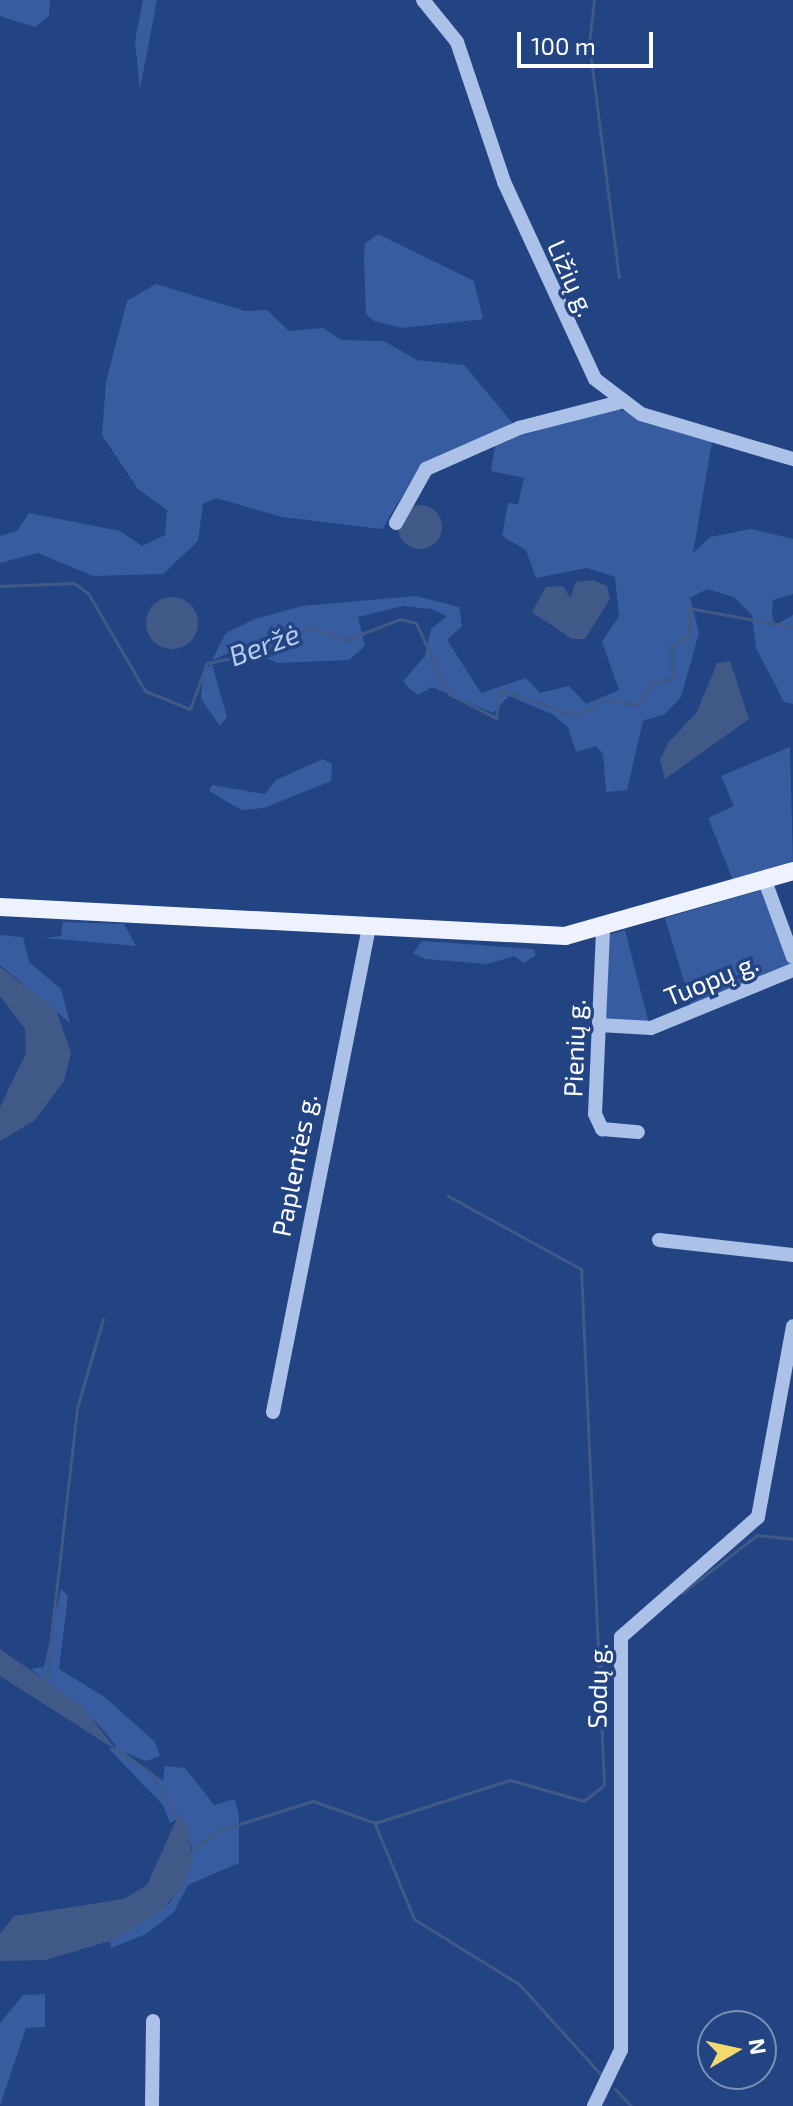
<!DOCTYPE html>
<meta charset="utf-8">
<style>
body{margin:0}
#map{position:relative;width:793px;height:2106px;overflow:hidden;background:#234483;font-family:"Exo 2",sans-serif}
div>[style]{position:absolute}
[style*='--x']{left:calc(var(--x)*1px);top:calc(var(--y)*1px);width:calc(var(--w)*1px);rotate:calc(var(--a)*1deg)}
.green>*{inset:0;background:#375da0}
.water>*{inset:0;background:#415987}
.round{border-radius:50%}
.stream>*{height:3px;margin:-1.5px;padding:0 1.5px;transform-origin:1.5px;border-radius:1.5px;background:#415987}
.minor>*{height:14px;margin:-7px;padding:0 7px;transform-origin:7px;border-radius:7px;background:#abc1e8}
.major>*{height:18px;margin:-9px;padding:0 9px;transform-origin:9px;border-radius:9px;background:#eef2fe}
span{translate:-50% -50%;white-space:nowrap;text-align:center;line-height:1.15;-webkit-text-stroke:7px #234483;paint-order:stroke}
.street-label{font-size:26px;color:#fff}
.water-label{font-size:28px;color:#b7cbef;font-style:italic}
.north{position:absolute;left:697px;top:2010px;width:80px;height:80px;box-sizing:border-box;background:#234483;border:2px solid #7b8fb5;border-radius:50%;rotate:81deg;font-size:22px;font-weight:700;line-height:32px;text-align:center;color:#fff}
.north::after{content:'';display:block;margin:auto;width:28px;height:36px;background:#f3d96e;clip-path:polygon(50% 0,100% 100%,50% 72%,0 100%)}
.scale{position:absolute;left:517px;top:32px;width:136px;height:36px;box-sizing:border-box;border:4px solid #fff;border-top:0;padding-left:10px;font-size:24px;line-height:28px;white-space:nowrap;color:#fff;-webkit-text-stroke:6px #234483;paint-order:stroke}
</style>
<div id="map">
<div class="green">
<div style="clip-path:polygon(0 0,50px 0,49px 16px,35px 27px,9px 19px,0 16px)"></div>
<div style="clip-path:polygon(143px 0,157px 0,140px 89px,135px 41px)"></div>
<div style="clip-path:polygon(378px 234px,474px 281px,483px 319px,403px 328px,374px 321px,366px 314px,364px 258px,365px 244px)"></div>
<div style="clip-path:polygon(156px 284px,245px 311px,267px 310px,289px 331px,323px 328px,341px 340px,384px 341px,417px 360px,464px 365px,515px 426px,418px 470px,382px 529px,282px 517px,216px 498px,203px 504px,198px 541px,163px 574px,93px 576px,38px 553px,0 563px,0 536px,17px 531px,29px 513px,120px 531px,142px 546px,165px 535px,167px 510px,138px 489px,102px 435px,106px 382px,127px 301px)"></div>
<div style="clip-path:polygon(618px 409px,712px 442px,693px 553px,710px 537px,751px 529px,793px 539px,793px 594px,773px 600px,772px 611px,774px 626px,793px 615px,793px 704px,784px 702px,756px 648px,752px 615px,734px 597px,707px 589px,690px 598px,699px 633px,681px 697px,665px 714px,643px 721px,627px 790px,606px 792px,603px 754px,596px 746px,576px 752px,568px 727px,552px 714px,509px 696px,493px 713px,432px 687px,418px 695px,410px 689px,403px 681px,425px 656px,431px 629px,447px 616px,432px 609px,403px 606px,358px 617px,365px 646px,349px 660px,278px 663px,241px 648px,212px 660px,226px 633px,255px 619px,302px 606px,416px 596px,459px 607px,462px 626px,447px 640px,481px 693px,526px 678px,540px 693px,569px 686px,586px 704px,619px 690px,602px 642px,619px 616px,615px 577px,587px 568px,536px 578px,526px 550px,502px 536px,508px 503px,518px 504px,524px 478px,491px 471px,496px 442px)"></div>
<div style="clip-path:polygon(212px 664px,227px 717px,220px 726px,201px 699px,203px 672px)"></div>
<div style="clip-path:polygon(790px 747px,793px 866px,735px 885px,708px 818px,734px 806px,721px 776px)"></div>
<div style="clip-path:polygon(323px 759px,332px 764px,331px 781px,264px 808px,241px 810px,209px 791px,212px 785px,265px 794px,276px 780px)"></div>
<div style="clip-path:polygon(761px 890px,791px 967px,693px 1011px,665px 918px)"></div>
<div style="clip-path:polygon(63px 922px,124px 924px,136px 946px,44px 938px,61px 936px)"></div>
<div style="clip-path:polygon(625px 930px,649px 1024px,602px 1022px,605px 936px)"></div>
<div style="clip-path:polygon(0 935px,23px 937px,29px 962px,61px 989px,70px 1023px,0 965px)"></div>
<div style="clip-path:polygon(422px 941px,533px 949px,536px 955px,524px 963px,514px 956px,487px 964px,425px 959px,413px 953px)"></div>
<div style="clip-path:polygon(61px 1589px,68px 1596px,59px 1669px,106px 1698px,155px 1742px,160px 1756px,146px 1761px,124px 1752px,163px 1781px,165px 1766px,185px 1768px,214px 1805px,235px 1799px,239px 1817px,239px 1863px,188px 1885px,174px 1912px,146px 1934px,111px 1948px,110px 1941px,171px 1902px,193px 1851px,181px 1817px,170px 1823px,163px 1805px,109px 1749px,117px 1747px,98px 1724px,31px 1669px,44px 1667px)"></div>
<div style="clip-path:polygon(45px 1994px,45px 2027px,26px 2028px,0 2106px,0 2023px,23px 1995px)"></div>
</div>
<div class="water">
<div class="round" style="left:398px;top:505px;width:44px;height:44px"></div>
<div style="clip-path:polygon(594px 580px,607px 586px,610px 599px,585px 639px,572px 639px,532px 612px,546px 587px,563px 586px,570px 598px,576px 582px)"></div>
<div class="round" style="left:146px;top:597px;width:52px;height:52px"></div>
<div style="clip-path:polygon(730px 661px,749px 719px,665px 779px,660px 760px,668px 743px,697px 712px,717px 663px)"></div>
<div style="clip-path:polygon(0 967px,56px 1010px,71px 1053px,64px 1081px,34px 1121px,0 1141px,0 1107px,26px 1053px,25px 1029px,0 996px)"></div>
<div style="clip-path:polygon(0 1649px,82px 1706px,116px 1750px,0 1676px)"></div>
<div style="clip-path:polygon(178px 1816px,186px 1822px,193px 1860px,183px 1886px,159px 1913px,110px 1941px,45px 1960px,0 1961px,0 1934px,14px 1916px,124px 1899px,147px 1885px)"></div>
</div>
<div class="stream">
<div style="--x:594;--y:0;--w:44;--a:96.5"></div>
<div style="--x:589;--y:44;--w:235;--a:82.7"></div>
<div style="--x:0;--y:586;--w:74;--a:-2.3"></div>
<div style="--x:74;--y:583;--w:17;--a:36"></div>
<div style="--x:88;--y:593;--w:113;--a:59.8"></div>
<div style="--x:145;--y:691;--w:48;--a:21.8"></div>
<div style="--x:190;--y:709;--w:49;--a:-69.7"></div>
<div style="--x:207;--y:663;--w:46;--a:-11.3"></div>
<div style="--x:252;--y:654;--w:64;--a:-25"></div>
<div style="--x:310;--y:627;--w:38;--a:20"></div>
<div style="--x:346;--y:640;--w:58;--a:-21.3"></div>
<div style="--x:400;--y:619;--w:16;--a:14"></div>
<div style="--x:416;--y:623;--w:78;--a:65.1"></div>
<div style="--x:449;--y:694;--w:53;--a:27.1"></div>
<div style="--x:496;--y:718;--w:28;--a:-82"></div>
<div style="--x:500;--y:690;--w:80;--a:18.9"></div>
<div style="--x:576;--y:716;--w:32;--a:-30"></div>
<div style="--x:604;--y:700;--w:34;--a:8"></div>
<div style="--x:638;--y:705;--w:25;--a:-58"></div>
<div style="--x:651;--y:684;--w:23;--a:-15"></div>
<div style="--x:673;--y:678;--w:32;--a:-94"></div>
<div style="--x:671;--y:646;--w:21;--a:-31"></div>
<div style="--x:689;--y:635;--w:27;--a:-90"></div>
<div style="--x:689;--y:608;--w:106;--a:10.4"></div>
<div style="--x:682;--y:1593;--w:95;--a:-37.7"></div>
<div style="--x:757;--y:1535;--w:36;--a:6"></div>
<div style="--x:601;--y:1665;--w:20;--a:-49"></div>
<div style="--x:46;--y:1681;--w:275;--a:-83.5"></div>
<div style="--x:77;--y:1408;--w:93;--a:-73.7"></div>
<div style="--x:115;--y:1749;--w:43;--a:33.7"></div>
<div style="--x:151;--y:1773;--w:50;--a:58.8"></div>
<div style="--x:375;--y:1824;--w:103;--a:67.7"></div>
<div style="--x:414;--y:1919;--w:123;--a:31.8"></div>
<div style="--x:519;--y:1984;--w:125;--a:47.9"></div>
<div style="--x:192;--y:1851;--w:32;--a:-39"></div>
<div style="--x:217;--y:1831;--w:101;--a:-17.4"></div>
<div style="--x:313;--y:1801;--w:66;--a:19.5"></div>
<div style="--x:375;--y:1823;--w:142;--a:-17.7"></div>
<div style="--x:510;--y:1780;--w:77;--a:15.8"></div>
<div style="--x:584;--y:1801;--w:26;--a:-39"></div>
<div style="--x:604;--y:1785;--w:517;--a:-92.55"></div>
<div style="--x:581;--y:1269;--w:152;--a:-151.2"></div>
<div style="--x:615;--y:2089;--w:23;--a:47"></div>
</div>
<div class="minor">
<div style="--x:423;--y:0;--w:54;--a:51"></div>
<div style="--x:457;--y:42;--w:148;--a:71.4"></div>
<div style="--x:504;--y:182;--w:217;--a:65.2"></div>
<div style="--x:595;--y:379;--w:58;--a:37.3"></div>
<div style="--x:641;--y:414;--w:159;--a:16.5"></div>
<div style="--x:396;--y:523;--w:62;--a:-60.9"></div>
<div style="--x:426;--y:469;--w:102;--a:-23.8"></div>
<div style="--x:519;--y:428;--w:104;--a:-14.4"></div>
<div style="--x:765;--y:881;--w:81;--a:69.8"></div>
<div style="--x:603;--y:931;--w:183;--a:92.5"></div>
<div style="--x:595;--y:1114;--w:17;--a:65"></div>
<div style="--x:602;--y:1129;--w:36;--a:5"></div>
<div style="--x:599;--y:1025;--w:52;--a:3.3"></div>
<div style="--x:651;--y:1028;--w:153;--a:-22.2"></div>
<div style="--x:659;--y:1240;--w:135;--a:6.4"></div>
<div style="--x:273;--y:1412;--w:492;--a:-78.8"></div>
<div style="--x:152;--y:2106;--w:85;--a:-89.3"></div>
<div style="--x:594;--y:2106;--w:62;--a:-64.3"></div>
<div style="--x:621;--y:2050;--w:413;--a:-90"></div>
<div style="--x:621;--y:1637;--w:182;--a:-41.2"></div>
<div style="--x:758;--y:1517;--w:194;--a:-79.6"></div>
</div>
<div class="major">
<div style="--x:0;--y:907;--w:566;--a:2.94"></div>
<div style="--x:565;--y:936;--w:237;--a:-15.9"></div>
</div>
<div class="street-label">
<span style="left:572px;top:278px;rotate:66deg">Ližių g.</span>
<span style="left:711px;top:979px;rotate:-22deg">Tuopų g.</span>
<span style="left:574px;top:1048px;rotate:-88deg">Pienių g.</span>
<span style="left:294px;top:1165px;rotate:-79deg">Paplentės g.</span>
<span style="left:597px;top:1686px;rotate:-89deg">Sodų g.</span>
</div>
<div class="water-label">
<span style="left:264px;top:644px;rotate:-20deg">Beržė</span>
</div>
<div class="north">N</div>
<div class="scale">100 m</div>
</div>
